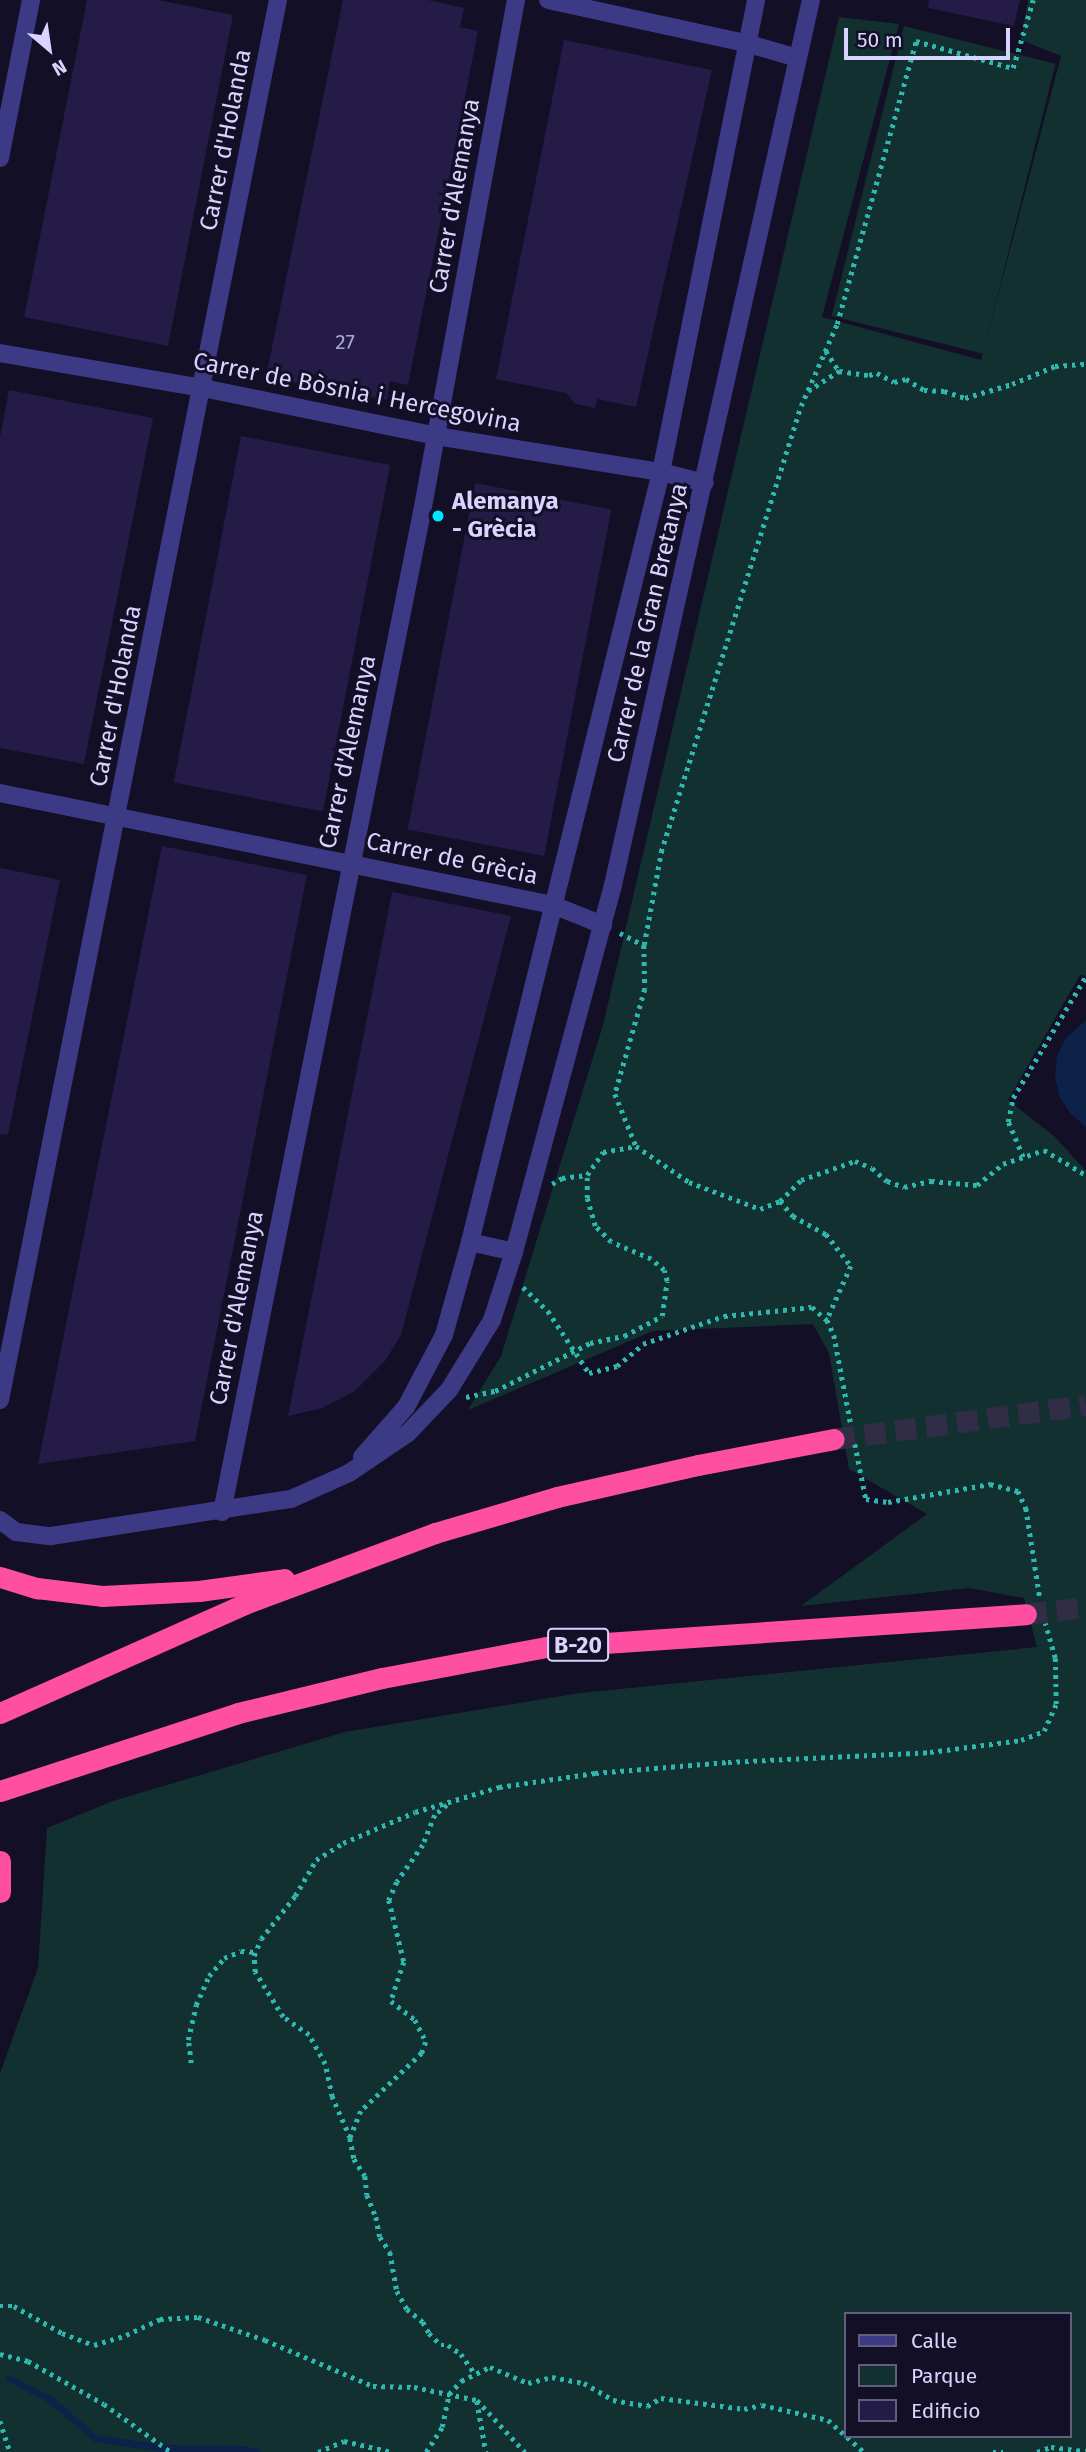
<!DOCTYPE html>
<meta charset="utf-8">
<style>
body{margin:0}
#map{position:relative;width:1086px;height:2452px;overflow:hidden;background:#130f26;font-family:"Fira Sans",sans-serif}
div>[style]{position:absolute}
[style*='--x']{left:calc(var(--x)*1px);top:calc(var(--y)*1px);width:calc(var(--w)*1px);rotate:calc(var(--a)*1deg)}
.green>*{inset:0;background:#12302f;transform-origin:0 0}
.water>*{inset:0;background:#0c2248}
.stream>*{height:7px;margin:-3.5px;padding:0 3.5px;transform-origin:3.5px;border-radius:3.5px;background:#0c2248}
.building>*{inset:0;background:#241b47;transform-origin:0 0}
.highway-tunnel>*{height:21px;margin-top:-10.5px;transform-origin:0;background:repeating-linear-gradient(90deg,#312d47 0 21px,transparent 0 31px)}
.path>*{height:4.5px;margin-top:-2.25px;transform-origin:0;background:repeating-linear-gradient(90deg,#2fb8b0 0 3.5px,transparent 0 8.5px)}
.minor>*{height:18px;margin:-9px;padding:0 9px;transform-origin:9px;border-radius:9px;background:#3d3a85}
.highway>*{height:21px;margin:-10.5px;padding:0 10.5px;transform-origin:10.5px;border-radius:10.5px;background:#ff4fa3}
.dots>*{width:19px;height:19px;translate:-50% -50%;box-sizing:border-box;border:4px solid #130f26;border-radius:50%}
span{translate:-50% -50%;white-space:nowrap;text-align:center;line-height:1.15;-webkit-text-stroke:6px #130f26;paint-order:stroke}
.number-label{font-size:21px;color:#aca6d1}
.number-label span{-webkit-text-stroke-width:0}
.shield-label span{padding:2px 5px;background:#130f26;border:2px solid;border-radius:5px;-webkit-text-stroke-width:0}
.shield-label{font-size:23px;color:#d9d4ff;font-weight:700}
.street-label{font-size:24px;color:#d9d4ff}
.poi-label{font-size:24px;color:#d9d4ff;font-weight:700}
.left{translate:0 -50%;text-align:left}
.legend{position:absolute;left:844px;top:2312px;width:228px;height:126px;box-sizing:border-box;background:#130f26;border:2px solid #625e7d;margin:0;padding:9px 12px;list-style:none;font-size:21px;color:#d9d4ff}
.legend li{display:flex;align-items:center;gap:14px;height:35px}
.legend b{width:35px;border:2px solid #625e7d}
.north{position:absolute;left:14px;top:14px;width:70px;height:70px;-webkit-text-stroke:5px #130f26;paint-order:stroke;rotate:151deg;font-size:19px;font-weight:700;line-height:28px;text-align:center;color:#d9d4ff}
.north::after{content:'';display:block;margin:auto;width:24px;height:32px;background:#d9d4ff;clip-path:polygon(50% 0,100% 100%,50% 72%,0 100%)}
.scale{position:absolute;left:844px;top:28px;width:166px;height:32px;box-sizing:border-box;border:4px solid #d9d4ff;border-top:0;padding-left:9px;font-size:21px;line-height:24px;white-space:nowrap;color:#d9d4ff;-webkit-text-stroke:5px #130f26;paint-order:stroke}
</style>
<div id="map">
<div class="green">
<div style="clip-path:polygon(evenodd,1028px 0,1086px 0,1086px 976px,1080px 975px,1008px 1100px,1055px 1137px,1086px 1171px,1086px 2452px,0 2452px,0 2073px,38px 1968px,47px 1828px,113px 1801px,345px 1732px,580px 1693px,1037px 1647px,1024px 1598px,969px 1588px,801px 1606px,927px 1514px,849px 1469px,829px 1353px,813px 1324px,653px 1331px,468px 1410px,501px 1356px,603px 1025px,839px 17px,899px 24px,822px 317px,981px 360px,1061px 56px,1021px 40px,1028px 0,846px 2314px,1070px 2314px,1070px 2436px,846px 2436px,846px 2314px)"></div>
<div style="left:904px;top:26px;width:156px;height:299px;rotate:14deg"></div>
</div>
<div class="water">
<div style="clip-path:polygon(1086px 1020px,1086px 1127px,1070px 1113px,1059px 1096px,1055px 1076px,1057px 1056px,1066px 1038px)"></div>
</div>
<div class="stream">
<div style="--x:9;--y:2378;--w:47;--a:27.6"></div>
<div style="--x:51;--y:2400;--w:58;--a:40.8"></div>
<div style="--x:95;--y:2438;--w:69;--a:8.4"></div>
<div style="--x:163;--y:2448;--w:79;--a:0.7"></div>
<div style="--x:242;--y:2449;--w:15;--a:11"></div>
</div>
<div class="building">
<div style="clip-path:polygon(87px 0,158px 0,233px 15px,168px 346px,24px 317px)"></div>
<div style="clip-path:polygon(343px 0,428px 0,464px 8px,460px 27px,478px 31px,408px 385px,390px 381px,387px 400px,266px 377px)"></div>
<div style="clip-path:polygon(929px 0,1020px 0,1014px 26px,928px 8px)"></div>
<div style="clip-path:polygon(564px 40px,712px 70px,636px 407px,597px 399px,595px 408px,575px 404px,566px 393px,496px 379px)"></div>
<div style="clip-path:polygon(9px 390px,153px 418px,84px 764px,0 748px,0 437px)"></div>
<div style="left:241px;top:436px;width:152px;height:353px;rotate:11deg"></div>
<div style="left:475px;top:483px;width:139px;height:353px;rotate:11deg"></div>
<div style="clip-path:polygon(162px 846px,307px 875px,249px 1168px,195px 1441px,38px 1464px)"></div>
<div style="clip-path:polygon(0 868px,60px 880px,8px 1135px,0 1134px)"></div>
<div style="clip-path:polygon(392px 892px,511px 916px,401px 1335px,385px 1361px,355px 1391px,322px 1408px,288px 1416px)"></div>
</div>
<div class="highway-tunnel">
<div style="--x:834;--y:1439;--w:254;--a:-7.7"></div>
<div style="--x:1026;--y:1614;--w:60;--a:-6.7"></div>
</div>
<div class="path">
<div style="--x:826;--y:351;--w:24;--a:57"></div>
<div style="--x:839;--y:371;--w:30;--a:8"></div>
<div style="--x:869;--y:375;--w:8;--a:-14"></div>
<div style="--x:877;--y:373;--w:19;--a:28"></div>
<div style="--x:894;--y:382;--w:12;--a:-14"></div>
<div style="--x:906;--y:379;--w:21;--a:31"></div>
<div style="--x:924;--y:390;--w:20;--a:3"></div>
<div style="--x:944;--y:391;--w:22;--a:18"></div>
<div style="--x:965;--y:398;--w:49;--a:-16.6"></div>
<div style="--x:1012;--y:384;--w:47;--a:-22.7"></div>
<div style="--x:1055;--y:366;--w:31;--a:-4"></div>
<div style="--x:808;--y:391;--w:37;--a:-33"></div>
<div style="--x:620;--y:933;--w:27;--a:27"></div>
<div style="--x:644;--y:945;--w:44;--a:88.7"></div>
<div style="--x:645;--y:989;--w:109;--a:105.9"></div>
<div style="--x:615;--y:1094;--w:56;--a:68"></div>
<div style="--x:636;--y:1146;--w:64;--a:34.2"></div>
<div style="--x:689;--y:1182;--w:76;--a:20.8"></div>
<div style="--x:760;--y:1209;--w:22;--a:-22"></div>
<div style="--x:780;--y:1201;--w:30;--a:-45"></div>
<div style="--x:801;--y:1180;--w:57;--a:-19.4"></div>
<div style="--x:855;--y:1161;--w:18;--a:22"></div>
<div style="--x:872;--y:1168;--w:20;--a:41"></div>
<div style="--x:887;--y:1181;--w:18;--a:19"></div>
<div style="--x:904;--y:1187;--w:28;--a:-13"></div>
<div style="--x:931;--y:1181;--w:46;--a:5"></div>
<div style="--x:977;--y:1185;--w:33;--a:-39"></div>
<div style="--x:1003;--y:1164;--w:43;--a:-18.9"></div>
<div style="--x:1044;--y:1150;--w:49;--a:30.8"></div>
<div style="--x:644;--y:945;--w:95;--a:-79.6"></div>
<div style="--x:661;--y:852;--w:467;--a:-72.6"></div>
<div style="--x:801;--y:406;--w:90;--a:-66.3"></div>
<div style="--x:837;--y:324;--w:294;--a:-74.4"></div>
<div style="--x:916;--y:41;--w:101;--a:15.6"></div>
<div style="--x:1013;--y:68;--w:71;--a:-73.6"></div>
<div style="--x:1023;--y:1157;--w:38;--a:-113"></div>
<div style="--x:1008;--y:1122;--w:25;--a:-78"></div>
<div style="--x:1013;--y:1098;--w:142;--a:-59.1"></div>
<div style="--x:552;--y:1184;--w:12;--a:-31"></div>
<div style="--x:562;--y:1178;--w:25;--a:-7"></div>
<div style="--x:587;--y:1175;--w:28;--a:-55"></div>
<div style="--x:603;--y:1152;--w:34;--a:-10"></div>
<div style="--x:780;--y:1201;--w:20;--a:49"></div>
<div style="--x:793;--y:1216;--w:38;--a:29"></div>
<div style="--x:826;--y:1234;--w:41;--a:52"></div>
<div style="--x:851;--y:1266;--w:59;--a:114"></div>
<div style="--x:523;--y:1287;--w:35;--a:44"></div>
<div style="--x:548;--y:1311;--w:74;--a:56.5"></div>
<div style="--x:589;--y:1373;--w:29;--a:-14"></div>
<div style="--x:617;--y:1366;--w:34;--a:-40"></div>
<div style="--x:643;--y:1344;--w:86;--a:-19.1"></div>
<div style="--x:724;--y:1316;--w:88;--a:-5.8"></div>
<div style="--x:812;--y:1307;--w:20;--a:41"></div>
<div style="--x:827;--y:1320;--w:17;--a:65"></div>
<div style="--x:834;--y:1335;--w:92;--a:79.3"></div>
<div style="--x:466;--y:1397;--w:30;--a:-12"></div>
<div style="--x:495;--y:1391;--w:106;--a:-26.8"></div>
<div style="--x:590;--y:1343;--w:35;--a:-12"></div>
<div style="--x:624;--y:1336;--w:43;--a:-27.8"></div>
<div style="--x:662;--y:1316;--w:35;--a:-82"></div>
<div style="--x:667;--y:1281;--w:11;--a:-105"></div>
<div style="--x:664;--y:1270;--w:17;--a:-140"></div>
<div style="--x:651;--y:1259;--w:43;--a:-157"></div>
<div style="--x:611;--y:1242;--w:23;--a:-135"></div>
<div style="--x:595;--y:1226;--w:29;--a:-106"></div>
<div style="--x:587;--y:1198;--w:23;--a:-90"></div>
<div style="--x:855;--y:1444;--w:56;--a:78.7"></div>
<div style="--x:866;--y:1499;--w:22;--a:8"></div>
<div style="--x:888;--y:1502;--w:104;--a:-10"></div>
<div style="--x:990;--y:1484;--w:29;--a:14"></div>
<div style="--x:1018;--y:1491;--w:19;--a:65"></div>
<div style="--x:1026;--y:1508;--w:91;--a:81.2"></div>
<div style="--x:447;--y:1805;--w:16;--a:140"></div>
<div style="--x:435;--y:1815;--w:32;--a:112"></div>
<div style="--x:423;--y:1845;--w:45;--a:125.1"></div>
<div style="--x:397;--y:1882;--w:20;--a:114"></div>
<div style="--x:389;--y:1900;--w:64;--a:76.4"></div>
<div style="--x:404;--y:1962;--w:41;--a:108.4"></div>
<div style="--x:391;--y:2001;--w:31;--a:38"></div>
<div style="--x:415;--y:2020;--w:25;--a:63"></div>
<div style="--x:426;--y:2042;--w:12;--a:110"></div>
<div style="--x:422;--y:2053;--w:84;--a:136.4"></div>
<div style="--x:361;--y:2111;--w:29;--a:112"></div>
<div style="--x:350;--y:2138;--w:21;--a:79"></div>
<div style="--x:354;--y:2159;--w:20;--a:57"></div>
<div style="--x:365;--y:2176;--w:19;--a:84"></div>
<div style="--x:367;--y:2195;--w:24;--a:68"></div>
<div style="--x:376;--y:2217;--w:20;--a:79"></div>
<div style="--x:380;--y:2237;--w:18;--a:56"></div>
<div style="--x:390;--y:2252;--w:40;--a:80"></div>
<div style="--x:397;--y:2291;--w:21;--a:61"></div>
<div style="--x:407;--y:2309;--w:21;--a:39"></div>
<div style="--x:423;--y:2322;--w:13;--a:61"></div>
<div style="--x:429;--y:2333;--w:17;--a:45"></div>
<div style="--x:441;--y:2345;--w:7;--a:0"></div>
<div style="--x:448;--y:2345;--w:16;--a:35"></div>
<div style="--x:461;--y:2354;--w:24;--a:55"></div>
<div style="--x:191;--y:2063;--w:23;--a:-97"></div>
<div style="--x:188;--y:2040;--w:36;--a:-77"></div>
<div style="--x:196;--y:2005;--w:32;--a:-66"></div>
<div style="--x:209;--y:1976;--w:23;--a:-50"></div>
<div style="--x:224;--y:1958;--w:18;--a:-22"></div>
<div style="--x:241;--y:1951;--w:15;--a:4"></div>
<div style="--x:350;--y:2138;--w:45;--a:-113.7"></div>
<div style="--x:332;--y:2097;--w:34;--a:-102"></div>
<div style="--x:325;--y:2064;--w:33;--a:-119"></div>
<div style="--x:309;--y:2035;--w:32;--a:-145"></div>
<div style="--x:283;--y:2017;--w:53;--a:-121.9"></div>
<div style="--x:255;--y:1972;--w:16;--a:-94"></div>
<div style="--x:254;--y:1956;--w:18;--a:-68"></div>
<div style="--x:261;--y:1939;--w:55;--a:-51.7"></div>
<div style="--x:295;--y:1896;--w:42;--a:-59.7"></div>
<div style="--x:316;--y:1860;--w:32;--a:-32"></div>
<div style="--x:343;--y:1843;--w:78;--a:-23.3"></div>
<div style="--x:415;--y:1812;--w:88;--a:-16.6"></div>
<div style="--x:499;--y:1787;--w:97;--a:-8.3"></div>
<div style="--x:595;--y:1773;--w:133;--a:-4.7"></div>
<div style="--x:728;--y:1762;--w:202;--a:-2.8"></div>
<div style="--x:930;--y:1752;--w:92;--a:-7.5"></div>
<div style="--x:1021;--y:1740;--w:25;--a:-21"></div>
<div style="--x:1044;--y:1731;--w:30;--a:-66"></div>
<div style="--x:1056;--y:1704;--w:46;--a:-91.2"></div>
<div style="--x:1055;--y:1658;--w:36;--a:-106"></div>
<div style="--x:0;--y:2306;--w:14;--a:0"></div>
<div style="--x:14;--y:2306;--w:55;--a:29.4"></div>
<div style="--x:62;--y:2333;--w:34;--a:21"></div>
<div style="--x:94;--y:2345;--w:34;--a:-17"></div>
<div style="--x:126;--y:2335;--w:38;--a:-25"></div>
<div style="--x:160;--y:2319;--w:38;--a:-3"></div>
<div style="--x:198;--y:2317;--w:71;--a:18.9"></div>
<div style="--x:265;--y:2340;--w:117;--a:23.1"></div>
<div style="--x:373;--y:2386;--w:41;--a:1.4"></div>
<div style="--x:414;--y:2387;--w:64;--a:11.7"></div>
<div style="--x:477;--y:2400;--w:71;--a:47.3"></div>
<div style="--x:0;--y:2354;--w:29;--a:14"></div>
<div style="--x:28;--y:2361;--w:87;--a:29.5"></div>
<div style="--x:104;--y:2404;--w:82;--a:35.6"></div>
<div style="--x:477;--y:2401;--w:52;--a:80"></div>
<div style="--x:0;--y:2421;--w:33;--a:72"></div>
<div style="--x:318;--y:2452;--w:28;--a:-23"></div>
<div style="--x:344;--y:2441;--w:49;--a:12.9"></div>
<div style="--x:426;--y:2452;--w:30;--a:-57"></div>
<div style="--x:442;--y:2427;--w:34;--a:-78"></div>
<div style="--x:449;--y:2394;--w:18;--a:-47"></div>
<div style="--x:461;--y:2381;--w:32;--a:-26"></div>
<div style="--x:490;--y:2367;--w:41;--a:22.8"></div>
<div style="--x:528;--y:2383;--w:25;--a:-14"></div>
<div style="--x:552;--y:2377;--w:33;--a:11"></div>
<div style="--x:584;--y:2383;--w:34;--a:30"></div>
<div style="--x:613;--y:2400;--w:35;--a:10"></div>
<div style="--x:647;--y:2406;--w:16;--a:-30"></div>
<div style="--x:661;--y:2398;--w:84;--a:7.5"></div>
<div style="--x:744;--y:2409;--w:18;--a:-13"></div>
<div style="--x:762;--y:2405;--w:68;--a:12.8"></div>
<div style="--x:828;--y:2420;--w:48;--a:41.6"></div>
<div style="--x:993;--y:2452;--w:10;--a:0"></div>
<div style="--x:1037;--y:2452;--w:15;--a:-20"></div>
<div style="--x:1051;--y:2447;--w:35;--a:7"></div>
</div>
<div class="minor">
<div style="--x:548;--y:0;--w:203;--a:12.3"></div>
<div style="--x:746;--y:43;--w:53;--a:16.4"></div>
<div style="--x:0;--y:158;--w:161;--a:-78.9"></div>
<div style="--x:0;--y:353;--w:206;--a:9.8"></div>
<div style="--x:203;--y:388;--w:238;--a:11.6"></div>
<div style="--x:436;--y:436;--w:228;--a:9.1"></div>
<div style="--x:661;--y:472;--w:45;--a:14"></div>
<div style="--x:0;--y:793;--w:564;--a:11.45"></div>
<div style="--x:553;--y:905;--w:54;--a:21.8"></div>
<div style="--x:470;--y:1242;--w:45;--a:12.8"></div>
<div style="--x:0;--y:1400;--w:1427;--a:-78.77"></div>
<div style="--x:362;--y:1457;--w:67;--a:-48.7"></div>
<div style="--x:406;--y:1407;--w:81;--a:-62.2"></div>
<div style="--x:444;--y:1335;--w:97;--a:-74.4"></div>
<div style="--x:470;--y:1242;--w:793;--a:-76.07"></div>
<div style="--x:661;--y:472;--w:481;--a:-78.6"></div>
<div style="--x:222;--y:1512;--w:1020;--a:-78.69"></div>
<div style="--x:422;--y:512;--w:521;--a:-79.6"></div>
<div style="--x:0;--y:1520;--w:20;--a:37"></div>
<div style="--x:16;--y:1532;--w:35;--a:7"></div>
<div style="--x:51;--y:1536;--w:243;--a:-8.8"></div>
<div style="--x:291;--y:1499;--w:64;--a:-24.1"></div>
<div style="--x:349;--y:1473;--w:71;--a:-34.1"></div>
<div style="--x:408;--y:1433;--w:59;--a:-46.4"></div>
<div style="--x:449;--y:1390;--w:82;--a:-58.4"></div>
<div style="--x:492;--y:1320;--w:71;--a:-72.1"></div>
<div style="--x:514;--y:1252;--w:380;--a:-74.9"></div>
<div style="--x:613;--y:885;--w:907;--a:-77.39"></div>
</div>
<div class="highway">
<div style="--x:0;--y:1577;--w:39;--a:17"></div>
<div style="--x:37;--y:1588;--w:65;--a:7"></div>
<div style="--x:102;--y:1596;--w:97;--a:-3"></div>
<div style="--x:199;--y:1591;--w:86;--a:-8"></div>
<div style="--x:0;--y:1713;--w:270;--a:-24"></div>
<div style="--x:247;--y:1603;--w:201;--a:-20.4"></div>
<div style="--x:435;--y:1533;--w:127;--a:-16.4"></div>
<div style="--x:557;--y:1497;--w:145;--a:-12.8"></div>
<div style="--x:698;--y:1465;--w:138;--a:-10.8"></div>
<div style="--x:0;--y:1791;--w:250;--a:-18.1"></div>
<div style="--x:238;--y:1713;--w:148;--a:-13.7"></div>
<div style="--x:382;--y:1678;--w:167;--a:-10.7"></div>
<div style="--x:546;--y:1647;--w:481;--a:-3.9"></div>
<div style="--x:0;--y:1861;--w:31;--a:90"></div>
</div>
<div class="dots">
<div style="left:438px;top:516px;background:#00e5ff"></div>
</div>
<div class="number-label">
<span style="left:345px;top:342px">27</span>
</div>
<div class="shield-label">
<span style="left:578px;top:1645px">B-20</span>
</div>
<div class="street-label">
<span style="left:226px;top:140px;rotate:-79deg">Carrer d'Holanda</span>
<span style="left:455px;top:196px;rotate:-80deg">Carrer d'Alemanya</span>
<span style="left:357px;top:393px;rotate:11deg">Carrer de Bòsnia i Hercegovina</span>
<span style="left:648px;top:623px;rotate:-77deg">Carrer de la Gran Bretanya</span>
<span style="left:116px;top:696px;rotate:-79deg">Carrer d'Holanda</span>
<span style="left:348px;top:752px;rotate:-78deg">Carrer d'Alemanya</span>
<span style="left:452px;top:859px;rotate:12deg">Carrer de Grècia</span>
<span style="left:237px;top:1308px;rotate:-79deg">Carrer d'Alemanya</span>
</div>
<div class="poi-label">
<span class="left" style="left:452px;top:516px">Alemanya<br>- Grècia</span>
</div>
<ul class="legend">
<li><b style="height:9px;background:#3d3a85"></b>Calle</li>
<li><b style="height:19px;background:#12302f"></b>Parque</li>
<li><b style="height:19px;background:#241b47"></b>Edificio</li>
</ul>
<div class="north">N</div>
<div class="scale">50 m</div>
</div>
